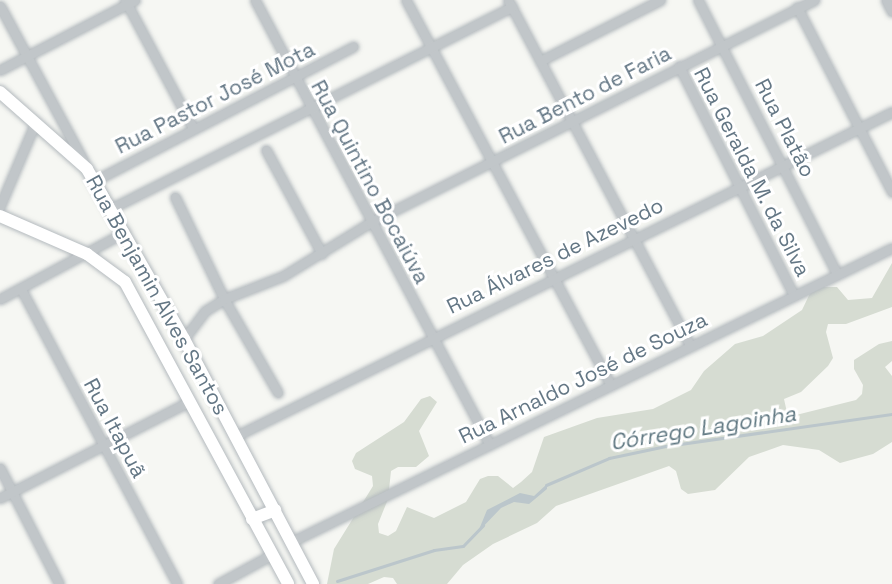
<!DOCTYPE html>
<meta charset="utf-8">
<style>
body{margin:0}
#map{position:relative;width:892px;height:584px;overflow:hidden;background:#f6f7f3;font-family:"Space Grotesk",sans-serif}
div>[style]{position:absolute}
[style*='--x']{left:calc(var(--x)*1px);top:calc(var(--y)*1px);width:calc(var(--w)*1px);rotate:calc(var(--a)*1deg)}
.green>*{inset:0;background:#d6dcd2}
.water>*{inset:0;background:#bbc6cb}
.stream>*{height:3px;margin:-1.5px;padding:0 1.5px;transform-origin:1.5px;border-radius:1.5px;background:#bbc6cb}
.roads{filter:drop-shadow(0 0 2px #b4babe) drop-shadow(0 0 2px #b4babe)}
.minor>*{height:9px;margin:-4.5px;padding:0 4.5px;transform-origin:4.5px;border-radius:4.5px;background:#c1c6c9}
.secondary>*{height:12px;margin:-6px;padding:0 6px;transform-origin:6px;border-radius:6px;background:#fff}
span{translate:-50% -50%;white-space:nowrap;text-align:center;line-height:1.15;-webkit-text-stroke:6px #fff;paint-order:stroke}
.street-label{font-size:21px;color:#647785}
.water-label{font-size:22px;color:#607882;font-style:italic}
</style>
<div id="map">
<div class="green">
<div style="clip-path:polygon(892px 263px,892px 307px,846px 324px,828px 324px,826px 332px,833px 358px,828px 366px,801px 392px,784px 399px,788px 417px,856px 400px,862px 394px,863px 385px,854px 369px,854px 360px,879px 344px,892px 341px,892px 361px,885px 367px,892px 376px,892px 442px,873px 454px,840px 463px,819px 450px,783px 445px,749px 457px,715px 490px,688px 494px,681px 489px,676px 471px,669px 466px,556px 506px,537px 523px,493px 544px,463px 565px,447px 584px,397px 584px,393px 578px,384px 577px,368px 584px,327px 584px,334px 549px,373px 486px,372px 476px,355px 469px,352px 461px,356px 453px,404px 422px,421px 399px,430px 396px,437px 402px,419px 431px,429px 456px,416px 467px,398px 467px,391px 471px,388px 499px,378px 524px,379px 533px,388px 536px,396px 531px,407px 507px,434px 518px,466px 502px,480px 479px,488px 476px,498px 476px,513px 488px,521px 482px,532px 472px,544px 437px,597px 418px,653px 409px,691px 390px,704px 371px,735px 344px,763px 336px,802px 310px,813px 287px,837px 287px,848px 300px,872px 298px)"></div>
</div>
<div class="water">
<div style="clip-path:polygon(547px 484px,547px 489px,529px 504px,514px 502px,501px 508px,478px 532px,487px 510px,520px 493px,534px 496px)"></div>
</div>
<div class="stream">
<div style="--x:546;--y:485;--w:69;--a:-23.2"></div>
<div style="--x:609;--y:458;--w:58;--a:-11.9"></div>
<div style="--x:666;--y:446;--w:228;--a:-8.1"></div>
<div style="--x:337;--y:581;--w:102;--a:-17.7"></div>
<div style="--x:434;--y:550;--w:29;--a:-8"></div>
<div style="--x:463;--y:546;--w:29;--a:-46"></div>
</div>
<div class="roads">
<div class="minor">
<div style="--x:125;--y:0;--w:145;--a:62"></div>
<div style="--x:255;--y:0;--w:503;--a:62.16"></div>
<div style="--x:406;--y:0;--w:436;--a:62"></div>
<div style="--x:508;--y:0;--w:390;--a:62.2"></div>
<div style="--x:698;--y:0;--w:307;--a:63.1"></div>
<div style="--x:886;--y:0;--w:13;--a:63"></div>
<div style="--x:0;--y:6;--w:179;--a:61.7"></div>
<div style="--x:797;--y:7;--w:208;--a:62.8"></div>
<div style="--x:540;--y:61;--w:135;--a:-26.9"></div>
<div style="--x:679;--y:66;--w:255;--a:63.4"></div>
<div style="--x:0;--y:70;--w:152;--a:-27.4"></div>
<div style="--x:266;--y:150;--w:118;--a:61.7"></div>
<div style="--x:94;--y:181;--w:292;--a:-27.4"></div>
<div style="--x:175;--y:197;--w:113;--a:64.3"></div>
<div style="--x:224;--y:299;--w:108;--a:60.1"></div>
<div style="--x:0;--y:206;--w:92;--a:-67"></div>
<div style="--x:110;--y:209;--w:450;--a:-26.7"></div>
<div style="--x:21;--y:289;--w:334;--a:62.1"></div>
<div style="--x:0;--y:299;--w:142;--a:-28.2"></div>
<div style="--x:184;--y:339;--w:35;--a:-53"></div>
<div style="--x:205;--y:311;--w:22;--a:-32"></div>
<div style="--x:224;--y:299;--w:63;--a:-21.3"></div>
<div style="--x:283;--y:276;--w:103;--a:-31.5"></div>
<div style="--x:371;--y:222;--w:496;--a:-26.6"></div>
<div style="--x:236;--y:436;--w:732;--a:-26.28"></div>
<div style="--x:0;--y:468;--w:130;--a:63"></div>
<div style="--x:0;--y:498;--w:213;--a:-27"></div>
<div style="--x:291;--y:542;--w:669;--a:-26.07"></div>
<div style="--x:218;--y:584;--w:60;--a:-28.7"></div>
</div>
<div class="secondary">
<div style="--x:0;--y:92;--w:116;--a:41.5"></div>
<div style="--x:87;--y:169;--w:196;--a:60.3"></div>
<div style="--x:184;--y:339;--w:277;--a:62.2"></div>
<div style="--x:0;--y:216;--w:95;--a:23.6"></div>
<div style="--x:87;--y:254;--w:47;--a:36.4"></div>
<div style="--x:125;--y:282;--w:343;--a:61.6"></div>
<div style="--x:252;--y:519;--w:25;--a:-21"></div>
</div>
</div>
<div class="street-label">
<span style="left:585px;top:95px;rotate:-27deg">Rua Bento de Faria</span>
<span style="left:215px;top:98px;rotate:-27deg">Rua Pastor José Mota</span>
<span style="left:785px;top:128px;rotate:63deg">Rua Platão</span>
<span style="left:752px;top:172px;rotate:63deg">Rua Geralda M. da Silva</span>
<span style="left:370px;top:182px;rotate:62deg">Rua Quintino Bocaiúva</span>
<span style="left:555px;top:256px;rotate:-26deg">Rua Álvares de Azevedo</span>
<span style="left:157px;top:295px;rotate:61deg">Rua Benjamin Alves Santos</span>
<span style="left:583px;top:378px;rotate:-26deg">Rua Arnaldo José de Souza</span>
<span style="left:115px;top:428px;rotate:62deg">Rua Itapuã</span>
</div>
<div class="water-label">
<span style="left:703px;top:428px;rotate:-9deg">Córrego Lagoinha</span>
</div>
</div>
